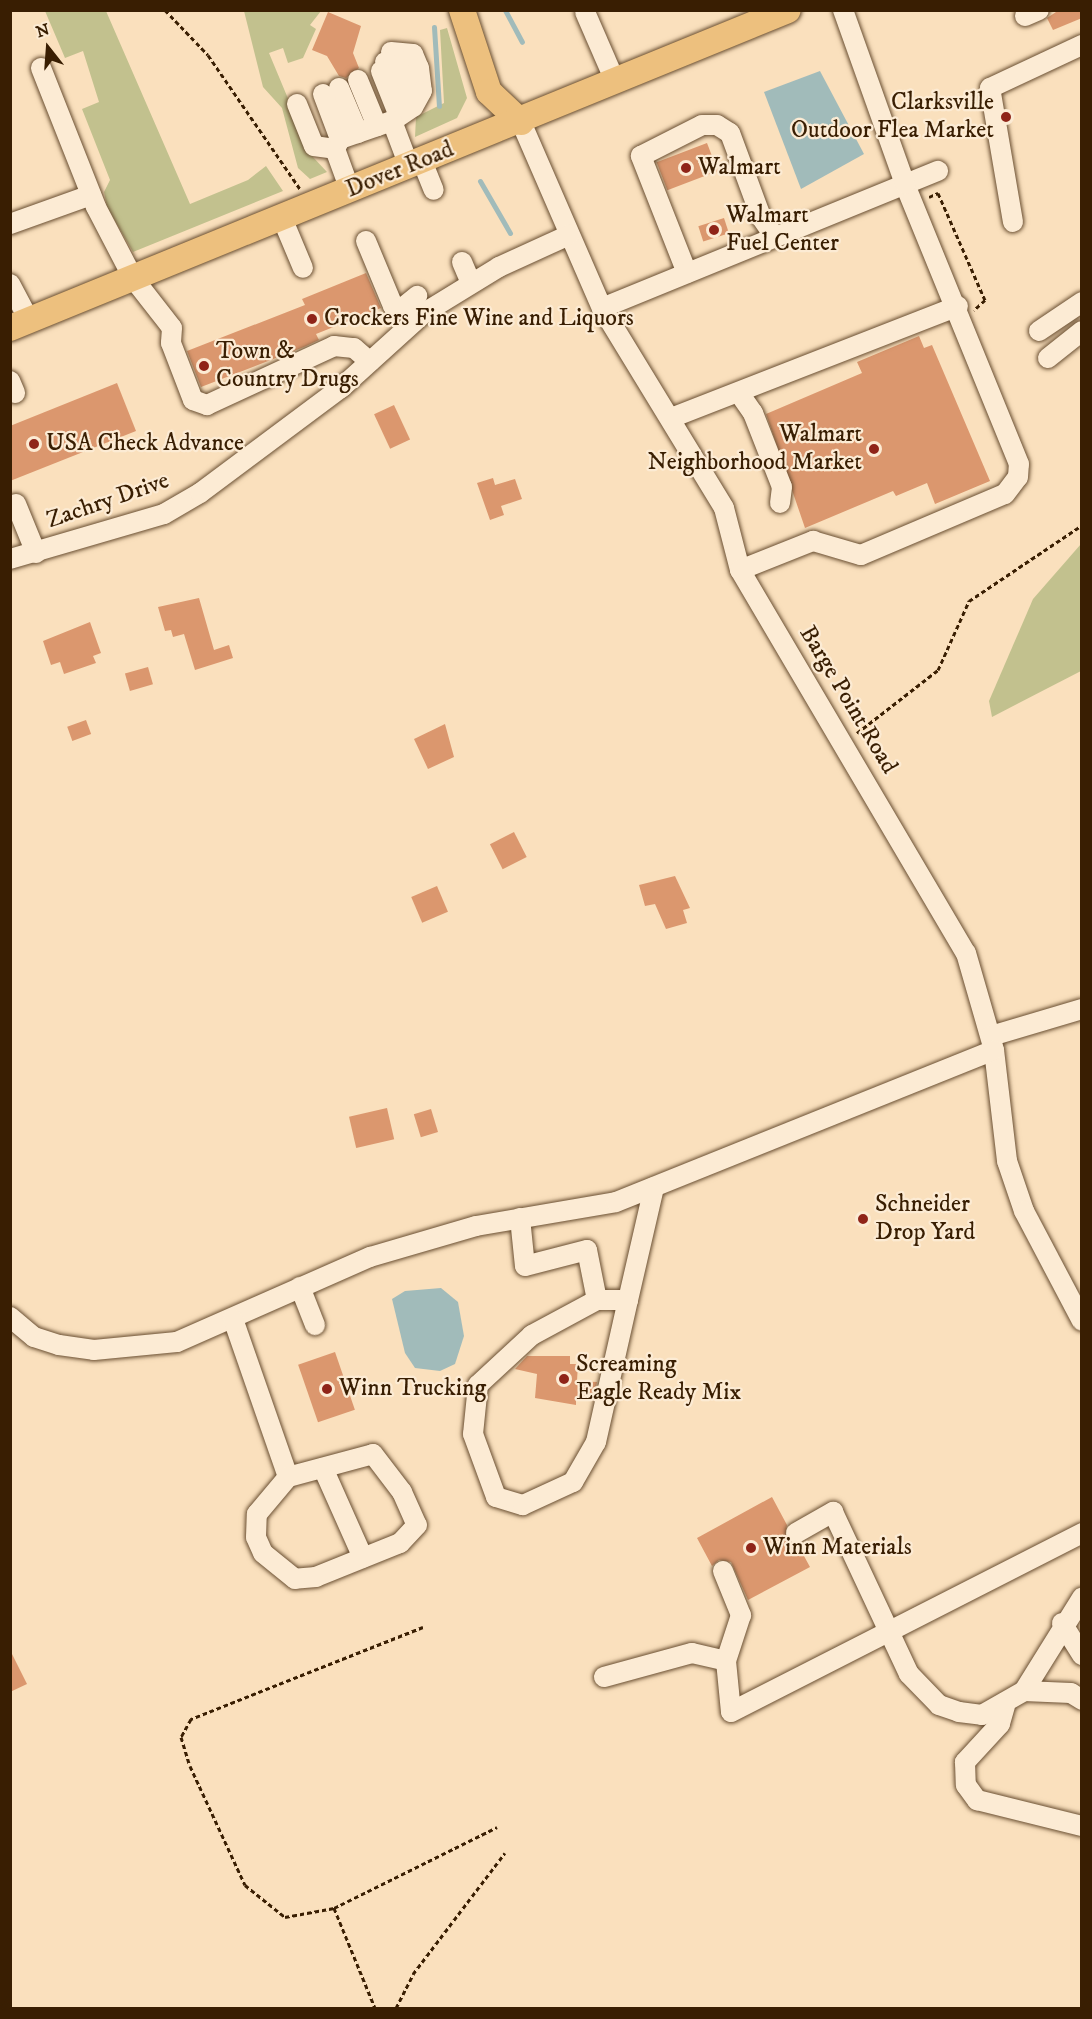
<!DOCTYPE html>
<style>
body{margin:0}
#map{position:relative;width:1092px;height:2019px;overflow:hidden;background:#fae0bd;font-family:"IM FELL DW Pica",serif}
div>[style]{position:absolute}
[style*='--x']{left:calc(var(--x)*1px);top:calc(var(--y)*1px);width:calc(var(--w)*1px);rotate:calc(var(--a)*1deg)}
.green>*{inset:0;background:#c2c18e}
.water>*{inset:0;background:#a1bbba}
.stream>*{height:5px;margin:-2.5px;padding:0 2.5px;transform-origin:2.5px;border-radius:2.5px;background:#a1bbba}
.building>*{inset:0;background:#db976e;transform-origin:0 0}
.path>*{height:3px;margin-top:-1.5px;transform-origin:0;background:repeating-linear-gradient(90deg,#391e02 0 4.5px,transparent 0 7.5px)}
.roads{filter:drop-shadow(0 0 2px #694e31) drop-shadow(0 0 2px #694e31)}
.minor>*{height:20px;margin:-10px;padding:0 10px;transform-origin:10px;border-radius:10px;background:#fcebd4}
.major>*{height:26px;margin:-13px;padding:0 13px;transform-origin:13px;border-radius:13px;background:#edc07e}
.dots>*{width:16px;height:16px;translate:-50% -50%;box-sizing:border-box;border:3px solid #fcebd4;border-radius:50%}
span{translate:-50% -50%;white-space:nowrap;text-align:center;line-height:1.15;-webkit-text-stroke:4.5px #fcebd4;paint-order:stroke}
.poi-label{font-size:24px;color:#391e02}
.right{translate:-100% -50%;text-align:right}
.left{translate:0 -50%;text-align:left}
.street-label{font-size:24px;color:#391e02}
.frame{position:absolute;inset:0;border:12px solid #391e02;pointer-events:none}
.north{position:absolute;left:18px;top:18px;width:60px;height:60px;-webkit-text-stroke:4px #fcebd4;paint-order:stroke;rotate:343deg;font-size:16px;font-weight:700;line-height:24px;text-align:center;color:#391e02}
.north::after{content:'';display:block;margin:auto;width:21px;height:27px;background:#391e02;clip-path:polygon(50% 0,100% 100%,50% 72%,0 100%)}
</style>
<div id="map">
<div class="green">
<div style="clip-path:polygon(45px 11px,106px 11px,190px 204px,248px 180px,266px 166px,283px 191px,133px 252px,107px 207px,104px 192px,110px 180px,82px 109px,99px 102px,83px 51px,65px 58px)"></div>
<div style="clip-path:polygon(244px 11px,321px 11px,310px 25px,316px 29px,303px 58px,288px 63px,283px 48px,269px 53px,312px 156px,327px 172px,310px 179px,298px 168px,282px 108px,263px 87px)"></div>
<div style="clip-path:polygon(447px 28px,467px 98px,457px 118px,415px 137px,416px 117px,444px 103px,440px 30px)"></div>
<div style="clip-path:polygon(1081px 544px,1081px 671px,992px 717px,989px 701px,1033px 599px)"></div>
</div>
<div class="water">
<div style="clip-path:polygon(820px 71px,864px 154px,801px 189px,764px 92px)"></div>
<div style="clip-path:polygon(441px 1288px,458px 1302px,464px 1336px,455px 1364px,440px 1371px,415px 1368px,405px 1353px,392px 1299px,405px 1291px)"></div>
</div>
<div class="stream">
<div style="--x:505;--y:10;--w:36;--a:62"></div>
<div style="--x:434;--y:27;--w:79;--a:86.4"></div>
<div style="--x:480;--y:181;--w:60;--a:60"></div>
</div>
<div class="building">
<div style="clip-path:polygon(1059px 10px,1082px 10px,1082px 18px,1053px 30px,1047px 18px)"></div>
<div style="clip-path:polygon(328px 12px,361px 26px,353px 53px,359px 68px,346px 78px,339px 76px,327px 56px,312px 50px)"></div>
<div style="left:707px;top:143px;width:30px;height:54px;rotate:69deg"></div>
<div style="left:724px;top:218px;width:16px;height:27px;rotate:72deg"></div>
<div style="clip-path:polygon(366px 273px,381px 308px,316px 334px,319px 340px,304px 347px,201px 387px,187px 351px,305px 305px,302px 299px)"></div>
<div style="clip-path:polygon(919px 336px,924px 348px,932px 345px,990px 481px,935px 504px,927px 483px,896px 496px,893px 491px,805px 528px,766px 414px,862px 373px,857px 362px)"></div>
<div style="clip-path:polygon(117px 383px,136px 431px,10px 481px,10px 426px)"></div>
<div style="left:394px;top:405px;width:38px;height:22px;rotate:65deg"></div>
<div style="clip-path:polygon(493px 478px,495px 485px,515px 479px,522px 499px,501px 506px,504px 515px,490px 520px,477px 483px)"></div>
<div style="clip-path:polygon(199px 598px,214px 650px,229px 645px,233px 658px,195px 670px,184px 634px,173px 637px,171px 630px,165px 631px,158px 607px)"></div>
<div style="clip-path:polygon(90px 622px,101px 653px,93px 656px,96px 663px,64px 674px,60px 662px,51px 665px,43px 641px)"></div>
<div style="left:148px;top:667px;width:18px;height:24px;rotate:74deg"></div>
<div style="left:86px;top:720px;width:15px;height:20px;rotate:70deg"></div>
<div style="clip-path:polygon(445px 724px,454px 757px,428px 769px,414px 739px)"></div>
<div style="left:514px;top:832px;width:28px;height:27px;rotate:63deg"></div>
<div style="clip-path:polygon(675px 876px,690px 908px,683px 910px,687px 923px,666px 929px,655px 904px,645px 906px,639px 885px)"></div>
<div style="left:437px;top:886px;width:28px;height:28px;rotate:67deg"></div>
<div style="left:387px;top:1108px;width:32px;height:39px;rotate:77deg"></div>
<div style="left:431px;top:1109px;width:24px;height:18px;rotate:73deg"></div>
<div style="left:335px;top:1352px;width:61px;height:39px;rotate:71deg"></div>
<div style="clip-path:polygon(527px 1356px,570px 1356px,570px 1364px,578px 1364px,577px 1381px,597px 1382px,593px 1401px,576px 1400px,576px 1405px,535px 1398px,537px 1374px,515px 1369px)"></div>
<div style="clip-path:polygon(772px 1497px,787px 1525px,785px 1538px,798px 1545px,810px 1567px,748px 1600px,731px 1562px,719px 1560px,712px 1566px,697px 1538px)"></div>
<div style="clip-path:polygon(10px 1650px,27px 1684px,10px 1692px)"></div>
</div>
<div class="path">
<div style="--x:165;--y:10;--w:62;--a:46.3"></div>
<div style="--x:208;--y:55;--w:163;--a:55.5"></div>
<div style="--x:929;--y:197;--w:10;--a:-24"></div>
<div style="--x:938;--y:193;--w:117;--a:66.3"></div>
<div style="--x:985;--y:300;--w:15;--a:138"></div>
<div style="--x:857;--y:733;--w:103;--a:-37.9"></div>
<div style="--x:938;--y:670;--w:76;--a:-65.8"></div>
<div style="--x:969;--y:601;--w:136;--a:-33.9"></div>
<div style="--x:423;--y:1627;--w:250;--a:158.4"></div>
<div style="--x:191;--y:1719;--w:21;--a:119"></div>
<div style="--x:181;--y:1737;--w:30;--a:73"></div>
<div style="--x:190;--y:1766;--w:131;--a:65.2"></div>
<div style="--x:245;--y:1885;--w:51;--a:38.7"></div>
<div style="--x:285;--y:1917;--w:50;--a:-10.4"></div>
<div style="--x:334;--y:1908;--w:182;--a:-26.4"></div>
<div style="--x:334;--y:1908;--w:108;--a:67.7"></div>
<div style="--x:396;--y:2008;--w:38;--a:-63"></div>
<div style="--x:413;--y:1974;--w:152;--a:-52.8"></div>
</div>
<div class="roads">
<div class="minor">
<div style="--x:585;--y:12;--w:75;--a:66.5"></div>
<div style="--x:1025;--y:16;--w:15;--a:-23"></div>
<div style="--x:391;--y:52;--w:22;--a:5"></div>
<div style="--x:413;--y:54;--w:15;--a:67"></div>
<div style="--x:419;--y:68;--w:23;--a:83"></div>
<div style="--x:422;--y:91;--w:18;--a:119"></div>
<div style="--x:413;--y:107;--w:25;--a:146"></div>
<div style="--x:392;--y:121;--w:48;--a:69.3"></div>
<div style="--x:385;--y:62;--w:16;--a:27"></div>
<div style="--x:399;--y:69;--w:40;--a:69.8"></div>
<div style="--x:41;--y:68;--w:149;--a:68.4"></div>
<div style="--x:96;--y:207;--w:80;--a:62.5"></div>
<div style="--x:133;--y:278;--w:63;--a:52"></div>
<div style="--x:172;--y:328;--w:15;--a:94"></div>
<div style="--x:171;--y:343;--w:61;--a:68.9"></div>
<div style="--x:193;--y:400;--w:15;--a:20"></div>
<div style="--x:207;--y:405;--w:140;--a:-24.9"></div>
<div style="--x:334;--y:346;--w:20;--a:6"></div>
<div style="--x:354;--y:348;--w:21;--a:41"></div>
<div style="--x:381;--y:71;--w:48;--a:68.2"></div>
<div style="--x:358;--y:80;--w:50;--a:67.6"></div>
<div style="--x:339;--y:88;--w:49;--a:67.1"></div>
<div style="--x:323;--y:94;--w:48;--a:69.3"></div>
<div style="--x:297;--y:104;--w:45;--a:68"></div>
<div style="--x:314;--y:146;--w:21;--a:8"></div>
<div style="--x:335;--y:149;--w:44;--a:69.9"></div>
<div style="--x:521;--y:122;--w:203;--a:66.5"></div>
<div style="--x:602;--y:308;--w:234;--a:58.6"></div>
<div style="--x:724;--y:508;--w:64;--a:75.5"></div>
<div style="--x:740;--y:570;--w:445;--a:59.5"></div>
<div style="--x:966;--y:953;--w:101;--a:73.9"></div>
<div style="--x:994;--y:1050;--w:112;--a:83.3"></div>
<div style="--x:1007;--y:1161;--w:53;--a:71.2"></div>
<div style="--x:1024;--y:1211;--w:124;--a:62.2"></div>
<div style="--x:335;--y:149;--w:11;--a:-63"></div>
<div style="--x:340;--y:139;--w:55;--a:-19.1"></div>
<div style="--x:422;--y:161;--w:31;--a:68"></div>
<div style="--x:282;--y:218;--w:54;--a:67.2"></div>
<div style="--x:1013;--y:222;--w:136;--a:-99.7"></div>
<div style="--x:990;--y:88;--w:102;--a:-25.1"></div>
<div style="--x:10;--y:224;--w:86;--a:-19.7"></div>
<div style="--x:366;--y:241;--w:70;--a:67.4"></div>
<div style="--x:393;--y:306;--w:9;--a:21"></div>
<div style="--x:401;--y:309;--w:21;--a:-39"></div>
<div style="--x:462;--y:262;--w:23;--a:67"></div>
<div style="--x:687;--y:273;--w:126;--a:-111.5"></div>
<div style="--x:641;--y:156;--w:68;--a:-26.9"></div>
<div style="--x:702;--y:125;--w:15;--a:0"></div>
<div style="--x:717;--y:125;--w:15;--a:32"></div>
<div style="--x:730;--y:133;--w:90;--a:69.7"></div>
<div style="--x:761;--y:217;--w:24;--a:55"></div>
<div style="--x:10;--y:284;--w:41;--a:62.2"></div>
<div style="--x:602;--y:308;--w:363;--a:-22.2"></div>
<div style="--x:1039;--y:331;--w:52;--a:-34"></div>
<div style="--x:1048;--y:358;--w:43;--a:-38.5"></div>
<div style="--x:10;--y:381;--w:13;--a:67"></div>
<div style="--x:739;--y:393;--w:24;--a:55"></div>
<div style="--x:753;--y:413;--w:79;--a:68.6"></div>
<div style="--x:782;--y:487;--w:16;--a:97"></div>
<div style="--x:671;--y:418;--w:308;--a:-21.3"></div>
<div style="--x:16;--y:504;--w:53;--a:67.8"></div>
<div style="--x:10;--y:559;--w:160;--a:-16.3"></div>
<div style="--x:164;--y:514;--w:42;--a:-30.3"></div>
<div style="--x:200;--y:493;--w:176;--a:-36.7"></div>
<div style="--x:341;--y:388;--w:112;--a:-42.1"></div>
<div style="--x:424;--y:313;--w:88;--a:-31.5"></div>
<div style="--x:499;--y:267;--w:77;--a:-24.6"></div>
<div style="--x:740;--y:570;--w:79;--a:-21.7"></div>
<div style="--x:813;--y:541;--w:50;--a:16.3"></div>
<div style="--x:861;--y:555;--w:156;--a:-23"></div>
<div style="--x:1005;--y:494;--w:21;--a:-53"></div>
<div style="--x:1018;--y:477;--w:13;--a:-86"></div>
<div style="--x:1019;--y:464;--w:302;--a:-112.2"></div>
<div style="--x:905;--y:184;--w:185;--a:-109.6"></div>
<div style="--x:991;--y:1036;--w:95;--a:-16.5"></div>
<div style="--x:520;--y:1218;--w:48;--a:84.1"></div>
<div style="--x:525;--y:1266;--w:64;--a:-14.5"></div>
<div style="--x:587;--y:1250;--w:51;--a:78.7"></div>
<div style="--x:300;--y:1287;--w:41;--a:68.5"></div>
<div style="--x:628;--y:1300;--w:31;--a:180"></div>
<div style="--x:597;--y:1300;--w:74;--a:151.7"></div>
<div style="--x:532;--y:1335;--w:74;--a:137.2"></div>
<div style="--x:478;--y:1385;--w:49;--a:95.8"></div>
<div style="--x:473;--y:1434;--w:67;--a:69.9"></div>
<div style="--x:496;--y:1497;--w:28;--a:17"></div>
<div style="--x:523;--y:1505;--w:55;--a:-24.7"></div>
<div style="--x:573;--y:1482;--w:46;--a:-60.1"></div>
<div style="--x:596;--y:1442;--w:146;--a:-77.3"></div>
<div style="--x:628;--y:1300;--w:116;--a:-77"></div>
<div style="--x:10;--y:1317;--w:31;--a:40"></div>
<div style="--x:34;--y:1337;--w:26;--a:18"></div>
<div style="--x:59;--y:1345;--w:35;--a:8"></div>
<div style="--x:94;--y:1350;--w:83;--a:-5.5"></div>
<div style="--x:177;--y:1342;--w:211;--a:-23.8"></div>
<div style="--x:370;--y:1257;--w:110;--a:-16.3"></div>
<div style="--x:476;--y:1226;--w:142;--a:-9.7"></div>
<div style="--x:616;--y:1202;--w:407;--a:-21.9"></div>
<div style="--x:233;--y:1319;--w:167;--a:70.8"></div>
<div style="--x:288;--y:1477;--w:88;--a:-15.1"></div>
<div style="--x:373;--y:1454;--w:48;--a:52.7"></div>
<div style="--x:402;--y:1492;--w:36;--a:66"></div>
<div style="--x:417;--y:1525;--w:25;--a:133"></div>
<div style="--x:400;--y:1543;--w:91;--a:158"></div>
<div style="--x:316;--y:1577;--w:21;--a:175"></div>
<div style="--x:295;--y:1579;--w:41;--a:-140.9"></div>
<div style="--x:263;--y:1553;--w:17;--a:-114"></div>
<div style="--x:256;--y:1537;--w:23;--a:-88"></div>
<div style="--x:257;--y:1514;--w:48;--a:-50"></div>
<div style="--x:323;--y:1468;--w:98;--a:66"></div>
<div style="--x:796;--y:1533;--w:43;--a:-29.6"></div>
<div style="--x:833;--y:1512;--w:179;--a:64.9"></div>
<div style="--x:909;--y:1674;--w:43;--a:45.9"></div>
<div style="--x:939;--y:1705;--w:21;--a:19"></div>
<div style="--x:959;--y:1712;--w:23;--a:7"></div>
<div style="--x:982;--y:1715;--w:48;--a:-29.7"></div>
<div style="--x:1024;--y:1691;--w:110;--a:-58.1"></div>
<div style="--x:723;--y:1571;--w:48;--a:67.8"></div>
<div style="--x:741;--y:1615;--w:48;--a:108.1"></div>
<div style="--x:726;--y:1661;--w:51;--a:84.4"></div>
<div style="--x:731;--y:1712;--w:394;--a:-27"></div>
<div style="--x:1062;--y:1623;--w:38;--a:58"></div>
<div style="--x:604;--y:1677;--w:91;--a:-15.3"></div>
<div style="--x:692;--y:1653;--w:35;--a:13"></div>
<div style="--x:1024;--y:1691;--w:47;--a:2.4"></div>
<div style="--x:1071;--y:1693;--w:13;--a:32"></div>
<div style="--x:1005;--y:1706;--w:19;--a:106"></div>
<div style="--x:1000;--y:1724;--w:52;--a:132.6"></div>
<div style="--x:965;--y:1762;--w:23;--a:88"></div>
<div style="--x:966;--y:1785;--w:19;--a:54"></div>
<div style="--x:977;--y:1800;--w:108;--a:13.9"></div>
</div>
<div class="major">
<div style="--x:462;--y:10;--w:86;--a:71.8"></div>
<div style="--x:489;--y:92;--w:44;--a:43.2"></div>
<div style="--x:10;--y:328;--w:840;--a:-22.23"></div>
</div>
</div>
<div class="dots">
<div style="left:1006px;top:117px;background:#8f2418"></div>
<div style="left:686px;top:168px;background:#8f2418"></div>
<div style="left:714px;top:230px;background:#8f2418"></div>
<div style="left:312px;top:319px;background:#8f2418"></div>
<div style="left:204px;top:366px;background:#8f2418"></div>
<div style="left:34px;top:444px;background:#8f2418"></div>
<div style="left:874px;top:449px;background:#8f2418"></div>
<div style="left:863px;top:1219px;background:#8f2418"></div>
<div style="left:564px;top:1379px;background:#8f2418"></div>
<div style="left:327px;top:1389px;background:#8f2418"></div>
<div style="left:751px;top:1548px;background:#8f2418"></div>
</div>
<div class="poi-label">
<span class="right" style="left:994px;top:117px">Clarksville<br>Outdoor Flea Market</span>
<span class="left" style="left:698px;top:168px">Walmart</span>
<span class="left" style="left:726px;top:230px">Walmart<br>Fuel Center</span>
<span class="left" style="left:324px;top:319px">Crockers Fine Wine and Liquors</span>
<span class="left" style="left:216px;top:366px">Town &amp;<br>Country Drugs</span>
<span class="right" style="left:862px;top:449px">Walmart<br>Neighborhood Market</span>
<span class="left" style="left:46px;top:444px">USA Check Advance</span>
<span class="left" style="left:875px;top:1219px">Schneider<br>Drop Yard</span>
<span class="left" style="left:576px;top:1379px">Screaming<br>Eagle Ready Mix</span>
<span class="left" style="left:339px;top:1389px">Winn Trucking</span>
<span class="left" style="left:763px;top:1548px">Winn Materials</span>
</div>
<div class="street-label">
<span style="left:400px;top:170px;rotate:-22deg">Dover Road</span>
<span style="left:108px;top:501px;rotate:-19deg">Zachry Drive</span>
<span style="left:848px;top:700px;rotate:59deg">Barge Point Road</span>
</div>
<div class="frame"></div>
<div class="north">N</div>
</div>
